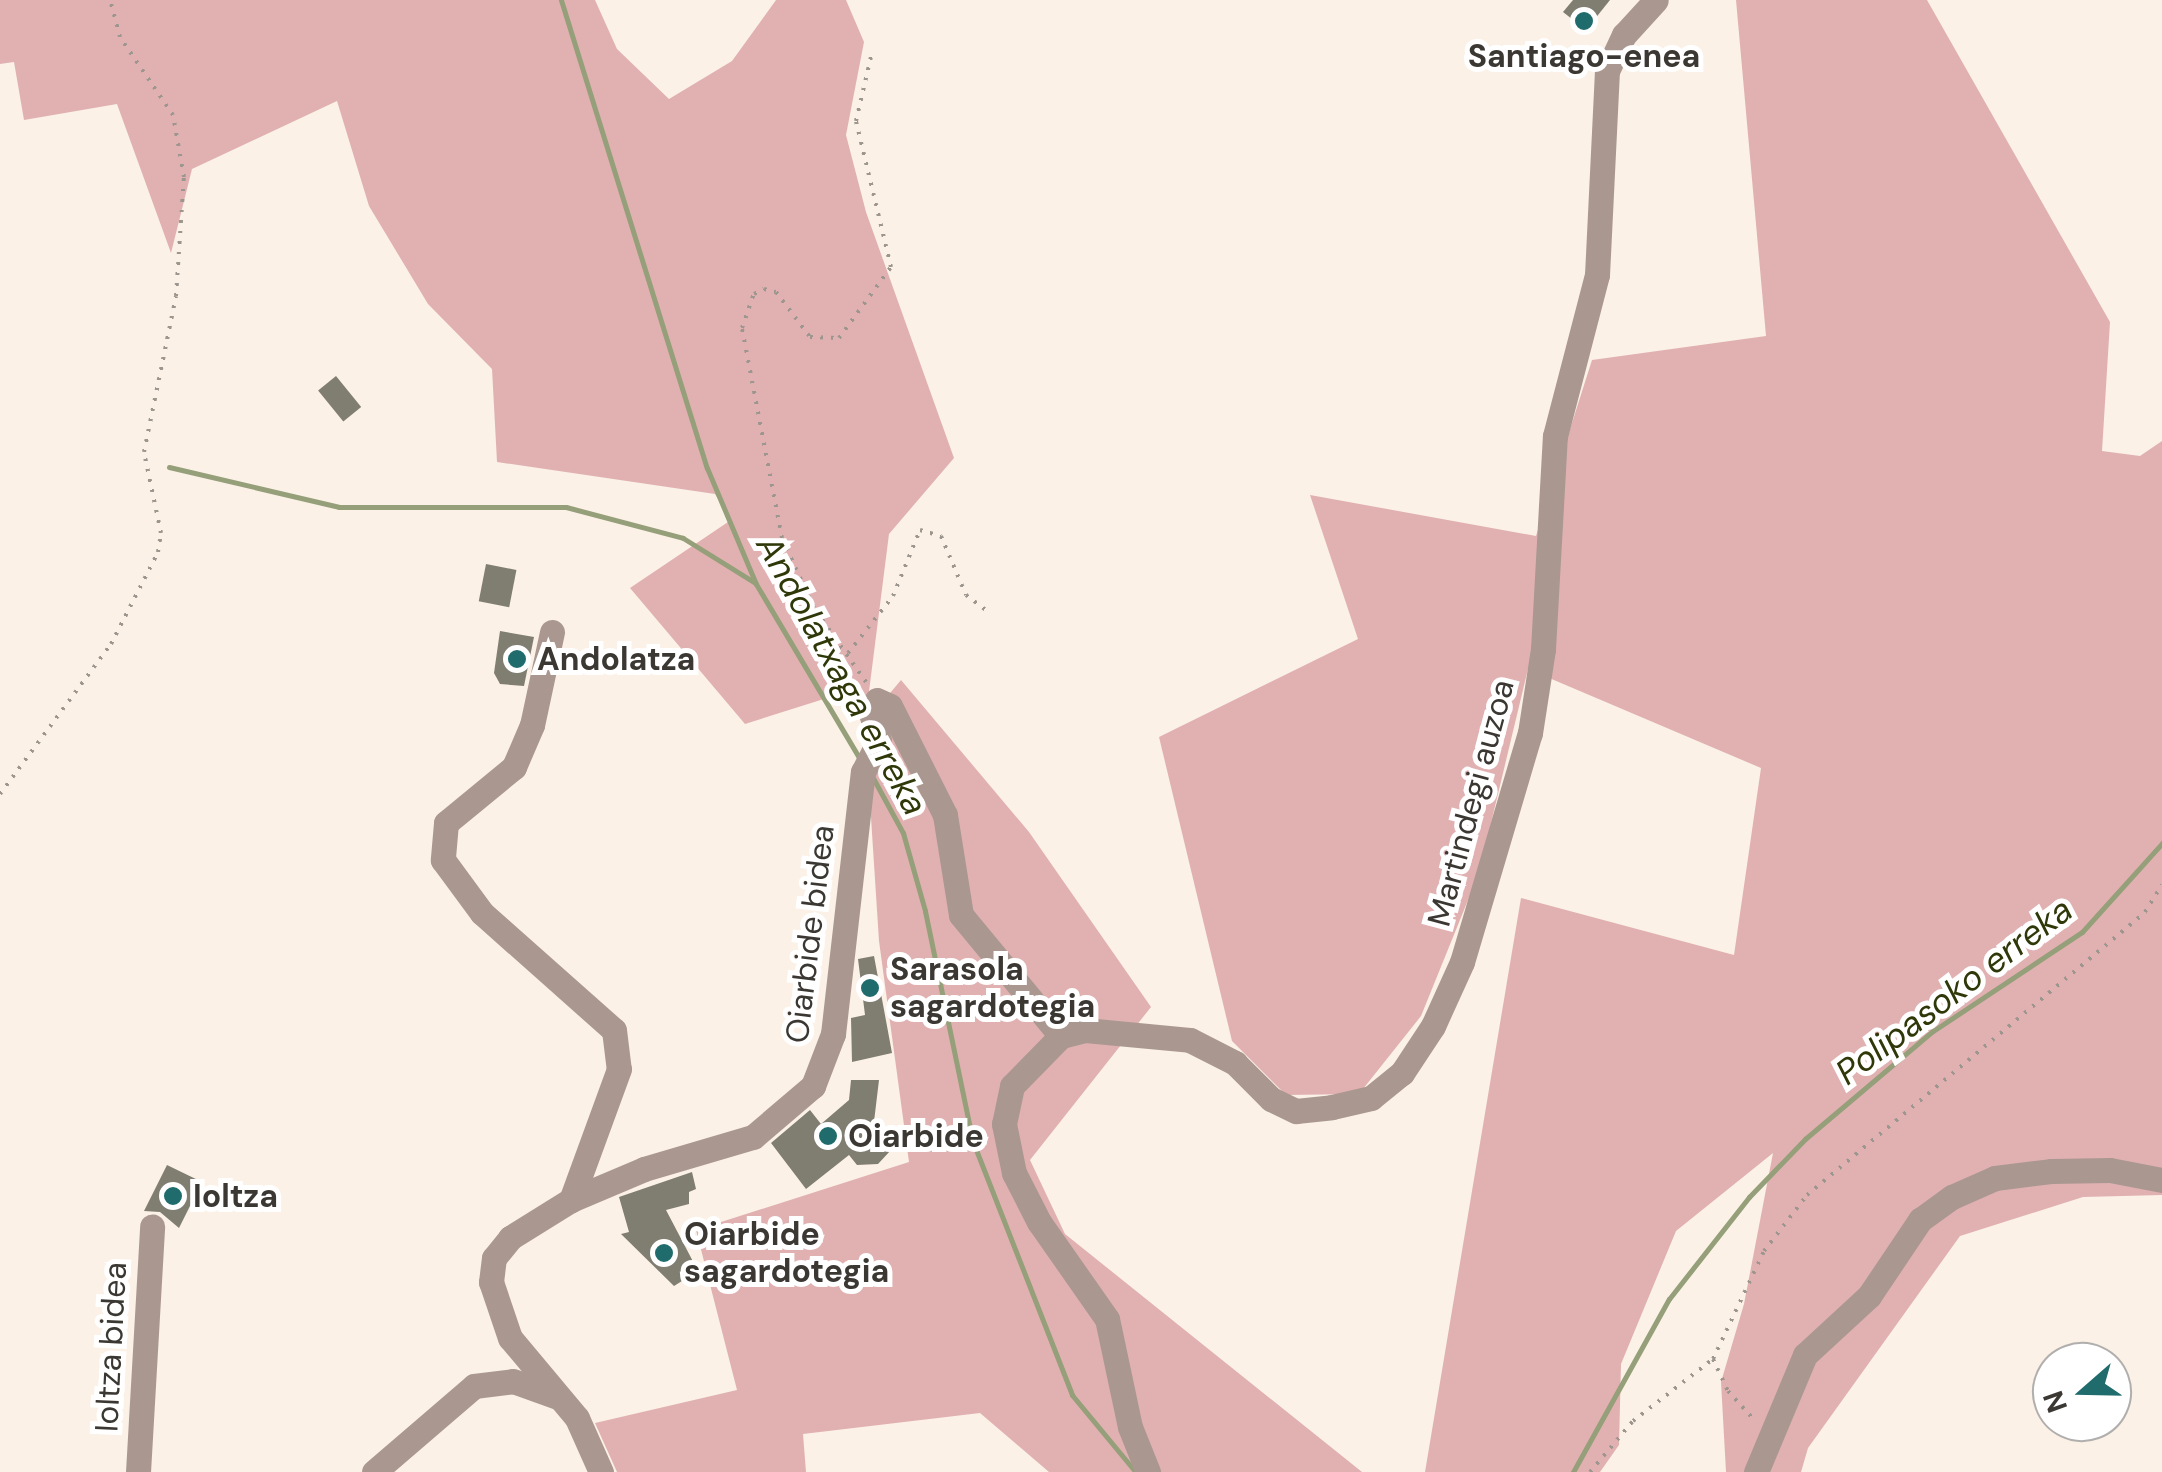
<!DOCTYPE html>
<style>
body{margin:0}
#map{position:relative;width:2162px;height:1472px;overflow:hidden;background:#fbf1e6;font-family:"DM Sans",sans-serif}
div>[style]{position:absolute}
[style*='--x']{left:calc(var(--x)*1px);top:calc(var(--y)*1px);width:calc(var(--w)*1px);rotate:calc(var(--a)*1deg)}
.forest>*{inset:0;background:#e1b1b2}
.stream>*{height:5px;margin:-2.5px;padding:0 2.5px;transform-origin:2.5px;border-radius:2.5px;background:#959f79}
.building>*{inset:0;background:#807d71;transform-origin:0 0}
.path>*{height:4px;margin-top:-2px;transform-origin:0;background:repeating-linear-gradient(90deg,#9c968e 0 2.5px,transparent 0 10.5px)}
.minor>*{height:25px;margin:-12.5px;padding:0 12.5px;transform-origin:12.5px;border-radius:12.5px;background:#aa9890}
.dots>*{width:28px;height:28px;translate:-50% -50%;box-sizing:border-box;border:5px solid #fff;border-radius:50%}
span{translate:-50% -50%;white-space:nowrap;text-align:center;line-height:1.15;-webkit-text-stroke:10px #fff;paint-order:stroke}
.poi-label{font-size:32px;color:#3b3833;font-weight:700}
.left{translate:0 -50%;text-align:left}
.street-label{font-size:32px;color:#3b3833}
.water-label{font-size:35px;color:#2f3808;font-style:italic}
.north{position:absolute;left:2032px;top:1342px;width:100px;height:100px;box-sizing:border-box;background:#fff;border:2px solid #b1afad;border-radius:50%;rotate:250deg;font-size:28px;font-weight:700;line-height:40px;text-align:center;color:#3b3833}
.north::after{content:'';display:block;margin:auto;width:35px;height:45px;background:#206c6d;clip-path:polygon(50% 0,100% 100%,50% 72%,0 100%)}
</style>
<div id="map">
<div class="forest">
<div style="clip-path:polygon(0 0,595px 0,617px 49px,669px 99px,732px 61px,776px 0,846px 0,864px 42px,846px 135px,866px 212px,954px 458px,889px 534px,865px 723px,901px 680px,1029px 832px,1151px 1007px,1030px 1160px,1065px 1234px,1362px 1472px,1049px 1472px,980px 1413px,803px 1434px,806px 1472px,617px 1472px,595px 1423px,737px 1390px,696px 1230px,909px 1162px,879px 941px,865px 725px,846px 692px,745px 724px,630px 588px,731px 520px,715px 494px,497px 462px,492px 369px,428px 304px,369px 206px,337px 101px,192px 169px,171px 253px,117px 104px,24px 120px,14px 62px,0 64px)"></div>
<div style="clip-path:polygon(1736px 0,1927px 0,2110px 322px,2102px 451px,2140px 456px,2162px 441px,2162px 1195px,2083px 1197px,1960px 1236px,1808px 1448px,1801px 1472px,1726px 1472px,1721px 1382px,1744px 1304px,1773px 1153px,1676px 1231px,1621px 1364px,1619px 1445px,1600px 1472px,1425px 1472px,1521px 898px,1734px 955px,1761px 768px,1528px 669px,1479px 873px,1421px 1016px,1359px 1094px,1286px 1095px,1232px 1041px,1159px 737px,1358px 639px,1310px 495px,1536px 536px,1592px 360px,1766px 336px)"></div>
</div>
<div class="stream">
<div style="--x:561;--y:0;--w:490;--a:72.7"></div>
<div style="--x:707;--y:468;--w:126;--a:67.1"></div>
<div style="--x:756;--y:584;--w:206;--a:59.3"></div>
<div style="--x:169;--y:467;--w:175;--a:13.2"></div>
<div style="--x:339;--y:507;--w:227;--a:0"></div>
<div style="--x:566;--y:507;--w:121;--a:14.8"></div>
<div style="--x:683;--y:538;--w:84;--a:31.8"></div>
<div style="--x:873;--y:778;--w:63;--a:61.4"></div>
<div style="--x:903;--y:833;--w:81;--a:74.2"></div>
<div style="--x:925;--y:911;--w:236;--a:78.3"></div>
<div style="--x:973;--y:1142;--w:272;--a:68.6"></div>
<div style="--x:1072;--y:1395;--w:97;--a:50.4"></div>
<div style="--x:1573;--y:1472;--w:198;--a:-61"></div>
<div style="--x:1669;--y:1299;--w:130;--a:-51.9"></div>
<div style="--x:1749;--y:1197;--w:81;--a:-46"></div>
<div style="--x:1805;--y:1139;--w:167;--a:-40.2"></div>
<div style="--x:1933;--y:1031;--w:179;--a:-33.6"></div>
<div style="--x:2082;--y:932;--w:120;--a:-48"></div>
</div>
<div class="building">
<div style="clip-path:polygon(1573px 0,1610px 0,1586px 30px,1563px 12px)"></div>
<div style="left:336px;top:376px;width:40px;height:23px;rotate:51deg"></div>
<div style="left:486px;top:564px;width:31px;height:38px;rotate:11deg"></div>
<div style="clip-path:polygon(500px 631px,534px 637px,524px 686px,500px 684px,494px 673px)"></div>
<div style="clip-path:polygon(874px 956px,892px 1053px,852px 1062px,851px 1018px,865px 1015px,858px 959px)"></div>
<div style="clip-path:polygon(851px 1080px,879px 1080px,873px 1130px,891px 1150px,878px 1164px,857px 1165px,849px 1155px,806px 1189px,771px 1143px,810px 1110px,821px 1124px,849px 1100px)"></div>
<div style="clip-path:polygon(167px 1165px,202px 1182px,179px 1228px,160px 1212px,144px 1211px)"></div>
<div style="clip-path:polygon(692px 1172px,696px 1189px,689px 1192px,689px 1204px,666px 1210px,698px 1271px,674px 1286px,621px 1234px,629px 1232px,619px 1197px)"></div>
</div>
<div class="path">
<div style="--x:848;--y:653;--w:73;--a:-51.7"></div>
<div style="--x:893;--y:596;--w:71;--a:-67.8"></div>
<div style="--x:920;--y:530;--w:22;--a:16"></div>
<div style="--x:941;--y:536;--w:64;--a:67"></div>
<div style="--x:966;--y:595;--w:25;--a:37"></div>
<div style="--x:866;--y:682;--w:90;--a:-125.1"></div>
<div style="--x:814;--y:608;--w:77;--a:-114.6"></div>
<div style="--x:782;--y:538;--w:214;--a:-100.8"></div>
<div style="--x:742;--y:328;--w:36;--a:-71"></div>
<div style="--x:754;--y:294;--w:11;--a:-27"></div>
<div style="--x:764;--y:289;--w:12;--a:14"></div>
<div style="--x:776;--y:292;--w:56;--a:52.9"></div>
<div style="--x:810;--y:337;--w:29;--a:2"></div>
<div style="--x:839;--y:338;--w:88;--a:-53.8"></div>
<div style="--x:891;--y:267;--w:150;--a:-103.5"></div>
<div style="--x:856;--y:121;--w:71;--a:-76.9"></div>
<div style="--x:0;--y:794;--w:187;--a:-53.5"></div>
<div style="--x:111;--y:644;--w:103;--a:-62.9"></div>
<div style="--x:158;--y:552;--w:19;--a:-81"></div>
<div style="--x:161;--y:533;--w:83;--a:-101.9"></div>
<div style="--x:144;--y:452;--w:159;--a:-78.4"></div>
<div style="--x:176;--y:296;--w:119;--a:-86.2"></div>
<div style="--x:184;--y:177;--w:63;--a:-100.1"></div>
<div style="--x:173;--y:115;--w:94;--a:-124.2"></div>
<div style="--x:120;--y:37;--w:38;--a:-105"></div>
<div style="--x:1713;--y:1359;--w:119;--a:-64.7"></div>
<div style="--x:1764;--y:1251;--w:71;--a:-52.5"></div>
<div style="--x:1807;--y:1195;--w:441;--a:-39.9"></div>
<div style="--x:2145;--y:912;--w:32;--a:-58"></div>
<div style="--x:1590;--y:1472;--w:67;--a:-49.9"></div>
<div style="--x:1633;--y:1421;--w:101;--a:-37.8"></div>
<div style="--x:1713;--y:1359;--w:35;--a:65"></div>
<div style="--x:1728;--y:1391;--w:42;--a:47.9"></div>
</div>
<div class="minor">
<div style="--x:552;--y:632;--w:95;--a:102.1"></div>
<div style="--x:532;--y:725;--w:46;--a:113.2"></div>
<div style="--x:514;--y:767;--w:88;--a:140.5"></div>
<div style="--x:446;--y:823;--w:37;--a:95"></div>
<div style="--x:443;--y:860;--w:66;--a:53.7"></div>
<div style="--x:482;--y:913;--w:176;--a:41.6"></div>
<div style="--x:614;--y:1030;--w:39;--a:83"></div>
<div style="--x:619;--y:1069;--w:140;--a:110.1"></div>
<div style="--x:138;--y:1472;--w:246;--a:-86.7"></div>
<div style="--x:374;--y:1472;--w:132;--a:-40.7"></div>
<div style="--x:474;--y:1386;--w:39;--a:-7"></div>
<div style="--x:513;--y:1381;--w:48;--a:19.6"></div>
<div style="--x:601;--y:1472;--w:59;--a:-114"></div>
<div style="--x:577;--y:1418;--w:104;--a:-129.9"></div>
<div style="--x:510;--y:1338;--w:59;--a:-108.7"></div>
<div style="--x:491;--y:1282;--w:24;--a:-83"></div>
<div style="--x:494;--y:1258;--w:26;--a:-51"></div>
<div style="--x:510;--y:1238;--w:72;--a:-31.9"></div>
<div style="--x:571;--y:1200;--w:79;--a:-23"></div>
<div style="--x:644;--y:1169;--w:114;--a:-16.4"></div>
<div style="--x:753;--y:1137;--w:79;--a:-40.4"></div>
<div style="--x:813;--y:1086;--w:56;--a:-69"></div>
<div style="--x:833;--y:1034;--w:264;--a:-83.5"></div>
<div style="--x:863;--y:772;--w:35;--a:-63"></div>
<div style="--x:879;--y:741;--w:33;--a:-106"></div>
<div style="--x:870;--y:709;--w:11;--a:-52"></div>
<div style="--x:877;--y:700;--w:14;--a:25"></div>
<div style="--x:890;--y:706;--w:122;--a:63.2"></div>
<div style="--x:945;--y:815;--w:101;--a:80.9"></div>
<div style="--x:961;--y:915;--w:157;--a:50.4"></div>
<div style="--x:1148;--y:1472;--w:48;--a:-111.8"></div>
<div style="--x:1130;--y:1427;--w:110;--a:-102"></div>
<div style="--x:1107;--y:1319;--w:118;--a:-125"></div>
<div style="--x:1039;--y:1222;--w:55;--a:-117"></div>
<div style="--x:1014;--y:1173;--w:50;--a:-101.5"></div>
<div style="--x:1004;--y:1124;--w:39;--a:-78"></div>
<div style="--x:1012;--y:1086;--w:70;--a:-45.6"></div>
<div style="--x:1061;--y:1036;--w:25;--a:-14"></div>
<div style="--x:1085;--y:1030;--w:105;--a:5.4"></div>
<div style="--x:1190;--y:1040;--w:51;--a:27.1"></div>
<div style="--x:1235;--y:1063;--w:51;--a:45"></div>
<div style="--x:1271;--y:1099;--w:28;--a:26"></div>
<div style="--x:1296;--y:1111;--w:36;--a:-6"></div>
<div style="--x:1332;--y:1107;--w:40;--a:-13"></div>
<div style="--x:1371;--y:1098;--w:40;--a:-39"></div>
<div style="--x:1402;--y:1073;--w:56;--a:-56.6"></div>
<div style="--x:1433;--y:1026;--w:70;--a:-65.6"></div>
<div style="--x:1462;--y:962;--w:239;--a:-73.5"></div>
<div style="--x:1530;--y:733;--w:85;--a:-81.2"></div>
<div style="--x:1543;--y:649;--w:213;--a:-86.8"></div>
<div style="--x:1555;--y:436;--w:166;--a:-75.4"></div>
<div style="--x:1597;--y:275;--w:204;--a:-87.2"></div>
<div style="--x:1607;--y:71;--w:40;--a:-65"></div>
<div style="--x:1624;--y:35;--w:47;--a:-47.6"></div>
<div style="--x:1756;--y:1472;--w:127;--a:-67.3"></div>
<div style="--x:1805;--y:1355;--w:87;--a:-42.7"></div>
<div style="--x:1869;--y:1296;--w:92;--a:-56.1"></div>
<div style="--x:1920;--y:1220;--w:39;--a:-36"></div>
<div style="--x:1952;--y:1197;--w:47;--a:-23.8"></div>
<div style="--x:1995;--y:1178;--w:56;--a:-7.1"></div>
<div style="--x:2051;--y:1171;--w:59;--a:-1"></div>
<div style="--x:2110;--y:1170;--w:53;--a:10.9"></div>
</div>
<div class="dots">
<div style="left:1584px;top:21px;background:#206c6d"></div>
<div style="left:517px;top:659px;background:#206c6d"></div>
<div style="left:870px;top:988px;background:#206c6d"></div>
<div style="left:828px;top:1136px;background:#206c6d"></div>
<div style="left:173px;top:1196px;background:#206c6d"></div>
<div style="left:664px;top:1253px;background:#206c6d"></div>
</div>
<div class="poi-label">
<span style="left:1584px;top:56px">Santiago-enea</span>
<span class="left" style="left:537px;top:659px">Andolatza</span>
<span class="left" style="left:890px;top:988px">Sarasola<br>sagardotegia</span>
<span class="left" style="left:848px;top:1136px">Oiarbide</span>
<span class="left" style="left:193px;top:1196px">Ioltza</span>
<span class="left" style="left:684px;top:1253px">Oiarbide<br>sagardotegia</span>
</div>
<div class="street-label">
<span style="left:1471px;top:803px;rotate:-75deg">Martindegi auzoa</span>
<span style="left:810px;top:934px;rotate:-83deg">Oiarbide bidea</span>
<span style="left:111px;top:1347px;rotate:-87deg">Ioltza bidea</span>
</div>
<div class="water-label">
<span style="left:842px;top:675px;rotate:61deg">Andolatxaga erreka</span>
<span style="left:1954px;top:991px;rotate:-37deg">Polipasoko erreka</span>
</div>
<div class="north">N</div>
</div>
